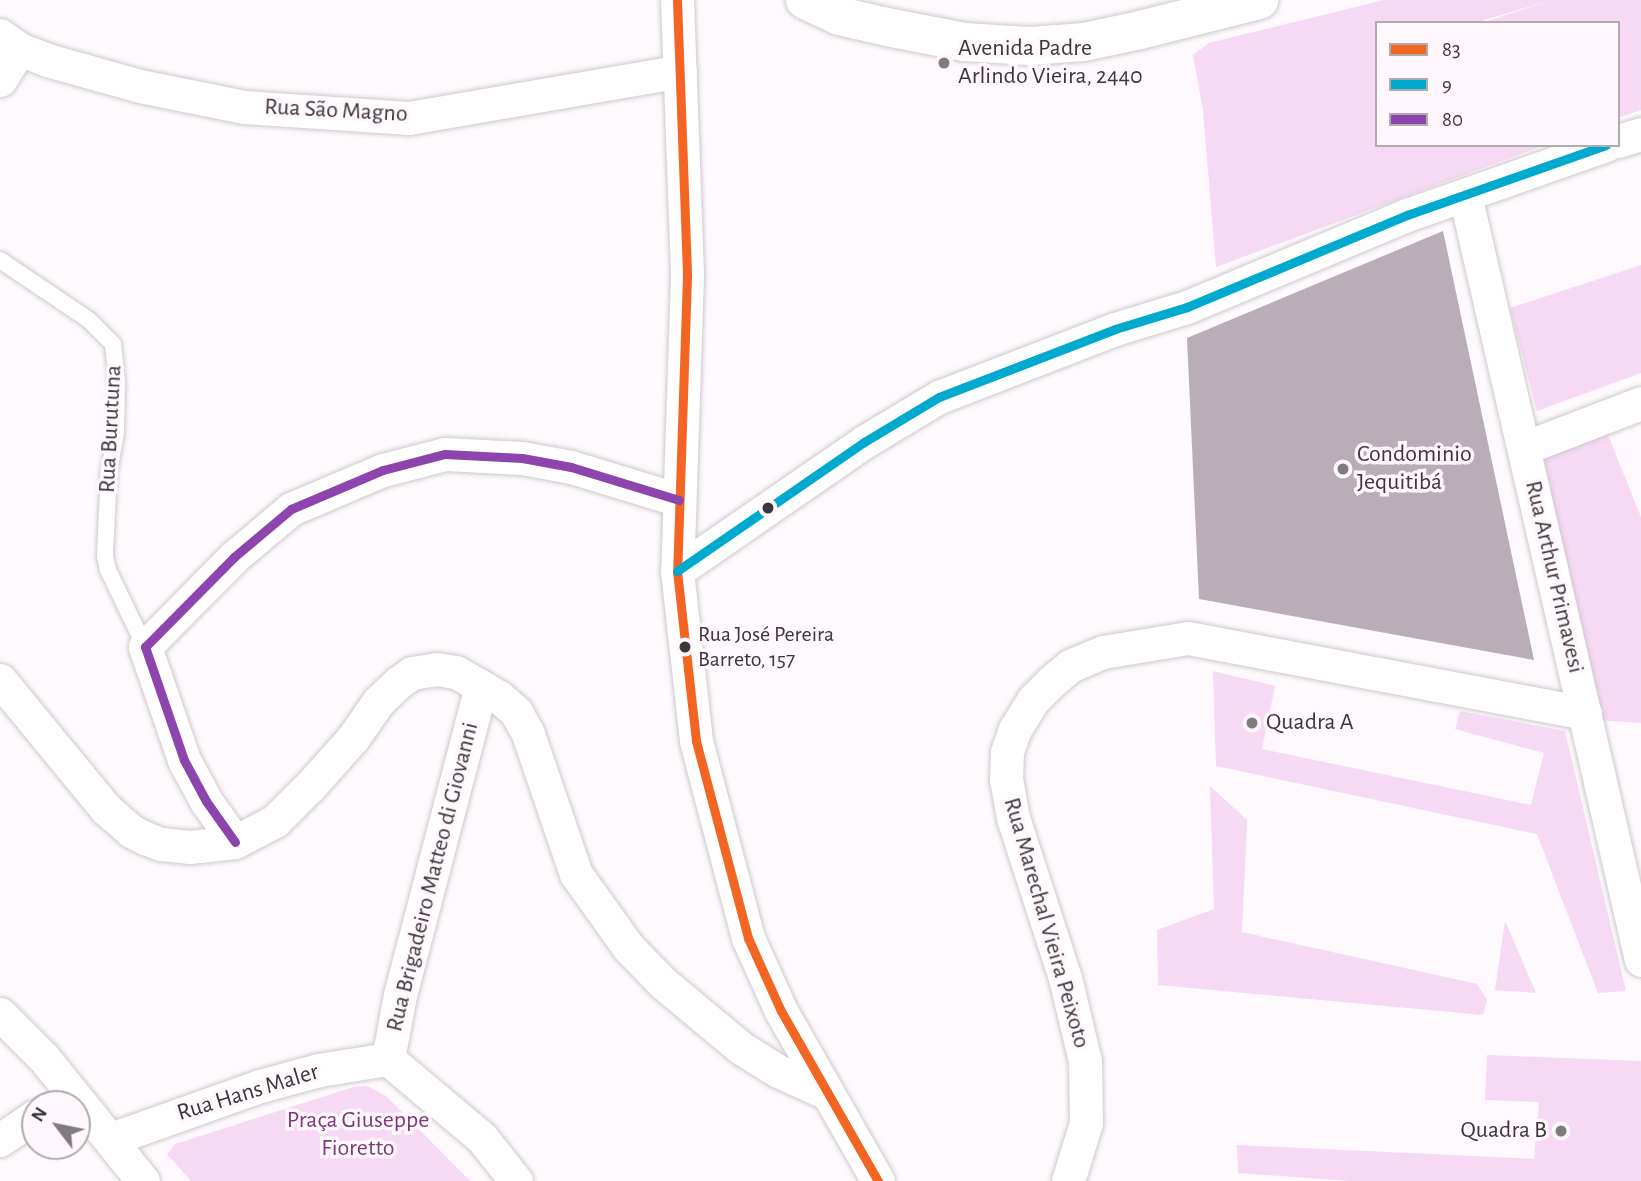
<!DOCTYPE html>
<meta charset="utf-8">
<style>
body{margin:0}
#map{position:relative;width:1641px;height:1181px;overflow:hidden;background:#fdf9fc;font-family:"Alegreya Sans",sans-serif}
div>[style]{position:absolute}
[style*='--x']{left:calc(var(--x)*1px);top:calc(var(--y)*1px);width:calc(var(--w)*1px);rotate:calc(var(--a)*1deg)}
.green>*{inset:0;background:#f6d9f2}
.building>*{inset:0;background:#b9adb7}
.roads{filter:drop-shadow(0 0 2px #cdc9cc) drop-shadow(0 0 2px #cdc9cc)}
.lane>*{height:16px;margin:-8px;padding:0 8px;transform-origin:8px;border-radius:8px;background:#fffeff}
.street>*{height:33px;margin:-16.5px;padding:0 16.5px;transform-origin:16.5px;border-radius:16.5px;background:#fffeff}
.secondary>*{height:38px;margin:-19px;padding:0 19px;transform-origin:19px;border-radius:19px;background:#fffeff}
.bus-1>*{height:9px;margin:-4.5px;padding:0 4.5px;transform-origin:4.5px;border-radius:4.5px;background:#f26522}
.bus-2>*{height:9px;margin:-4.5px;padding:0 4.5px;transform-origin:4.5px;border-radius:4.5px;background:#00a9ce}
.bus-3>*{height:9px;margin:-4.5px;padding:0 4.5px;transform-origin:4.5px;border-radius:4.5px;background:#8e44ad}
.dots>*{width:19px;height:19px;translate:-50% -50%;box-sizing:border-box;border:4px solid #fef8fd;border-radius:50%}
span{translate:-50% -50%;white-space:nowrap;text-align:center;line-height:1.15;-webkit-text-stroke:7px #fef8fd;paint-order:stroke}
.bus-label{font-size:22px;color:#3b373b}
.left{translate:0 -50%;text-align:left}
.poi-label{font-size:24px;color:#3b373b}
.right{translate:-100% -50%;text-align:right}
.street-label{font-size:24px;color:#3b373b}
.park-label{font-size:24px;color:#7e3778}
.legend{position:absolute;left:1375px;top:21px;width:245px;height:126px;box-sizing:border-box;background:#fef8fd;border:2px solid #b0abaf;margin:0;padding:9px 12px;list-style:none;font-size:21px;color:#3b373b}
.legend li{display:flex;align-items:center;gap:14px;height:35px}
.legend b{width:35px;border:2px solid #b0abaf}
.north{position:absolute;left:21px;top:1090px;width:70px;height:70px;box-sizing:border-box;background:#fef8fd;border:2px solid #b0abaf;border-radius:50%;rotate:302deg;font-size:19px;font-weight:700;line-height:28px;text-align:center;color:#3b373b}
.north::after{content:'';display:block;margin:auto;width:24px;height:32px;background:#7f7b7f;clip-path:polygon(50% 0,100% 100%,50% 72%,0 100%)}
</style>
<div id="map">
<div class="green">
<div style="clip-path:polygon(1384px 0,1641px 0,1641px 110px,1618px 118px,1618px 23px,1482px 23px,1551px 0,1475px 23px,1377px 23px,1377px 145px,1545px 145px,1216px 267px,1203px 110px,1193px 55px,1209px 43px)"></div>
<div style="clip-path:polygon(1641px 265px,1641px 373px,1537px 411px,1510px 308px)"></div>
<div style="clip-path:polygon(1606px 430px,1641px 517px,1641px 723px,1595px 720px,1543px 458px)"></div>
<div style="clip-path:polygon(1213px 671px,1275px 686px,1262px 749px,1531px 805px,1544px 753px,1455px 729px,1460px 711px,1565px 731px,1626px 991px,1598px 993px,1537px 834px,1216px 766px)"></div>
<div style="clip-path:polygon(1210px 786px,1247px 820px,1242px 932px,1477px 984px,1487px 1000px,1483px 1015px,1158px 985px,1157px 930px,1214px 909px)"></div>
<div style="clip-path:polygon(1505px 921px,1536px 993px,1495px 990px)"></div>
<div style="clip-path:polygon(1487px 1055px,1641px 1061px,1641px 1181px,1350px 1181px,1238px 1173px,1237px 1145px,1534px 1159px,1539px 1102px,1485px 1100px)"></div>
<div style="clip-path:polygon(367px 1086px,386px 1096px,470px 1181px,191px 1181px,167px 1154px,175px 1144px,354px 1087px)"></div>
</div>
<div class="building">
<div style="clip-path:polygon(1443px 231px,1534px 660px,1199px 599px,1187px 338px)"></div>
</div>
<div class="roads">
<div class="lane">
<div style="--x:0;--y:260;--w:107;--a:34"></div>
<div style="--x:89;--y:320;--w:34;--a:45"></div>
<div style="--x:113;--y:344;--w:36;--a:84"></div>
<div style="--x:117;--y:380;--w:52;--a:91.1"></div>
<div style="--x:116;--y:432;--w:39;--a:100"></div>
<div style="--x:109;--y:470;--w:86;--a:92.7"></div>
<div style="--x:105;--y:556;--w:14;--a:78"></div>
<div style="--x:108;--y:570;--w:85;--a:64.3"></div>
</div>
<div class="street">
<div style="--x:677;--y:0;--w:276;--a:87.9"></div>
<div style="--x:687;--y:276;--w:295;--a:91.9"></div>
<div style="--x:677;--y:571;--w:171;--a:83.6"></div>
<div style="--x:696;--y:741;--w:204;--a:75.2"></div>
<div style="--x:748;--y:938;--w:80;--a:65.7"></div>
<div style="--x:781;--y:1011;--w:196;--a:60.3"></div>
<div style="--x:0;--y:35;--w:24;--a:36"></div>
<div style="--x:19;--y:49;--w:30;--a:21"></div>
<div style="--x:47;--y:60;--w:97;--a:15.6"></div>
<div style="--x:140;--y:86;--w:106;--a:11.4"></div>
<div style="--x:244;--y:107;--w:165;--a:3.8"></div>
<div style="--x:409;--y:118;--w:275;--a:-9.8"></div>
<div style="--x:0;--y:80;--w:36;--a:-58"></div>
<div style="--x:1618;--y:141;--w:24;--a:-17"></div>
<div style="--x:1465;--y:195;--w:785;--a:77.04"></div>
<div style="--x:1524;--y:448;--w:125;--a:-21"></div>
<div style="--x:677;--y:571;--w:227;--a:-34.6"></div>
<div style="--x:864;--y:442;--w:87;--a:-31"></div>
<div style="--x:939;--y:397;--w:189;--a:-21.1"></div>
<div style="--x:1115;--y:329;--w:75;--a:-17"></div>
<div style="--x:1187;--y:307;--w:238;--a:-22.7"></div>
<div style="--x:1407;--y:215;--w:211;--a:-19.4"></div>
<div style="--x:0;--y:680;--w:167;--a:50.6"></div>
<div style="--x:106;--y:809;--w:33;--a:41"></div>
<div style="--x:131;--y:831;--w:16;--a:27"></div>
<div style="--x:145;--y:838;--w:17;--a:21"></div>
<div style="--x:161;--y:844;--w:29;--a:6"></div>
<div style="--x:190;--y:847;--w:45;--a:-6.3"></div>
<div style="--x:235;--y:842;--w:45;--a:-27.7"></div>
<div style="--x:275;--y:821;--w:51;--a:-45"></div>
<div style="--x:311;--y:785;--w:63;--a:-48.2"></div>
<div style="--x:353;--y:738;--w:44;--a:-55.2"></div>
<div style="--x:378;--y:702;--w:28;--a:-44"></div>
<div style="--x:398;--y:683;--w:17;--a:-36"></div>
<div style="--x:412;--y:673;--w:24;--a:-9"></div>
<div style="--x:436;--y:669;--w:20;--a:9"></div>
<div style="--x:456;--y:672;--w:50;--a:30.2"></div>
<div style="--x:499;--y:697;--w:23;--a:41"></div>
<div style="--x:516;--y:712;--w:25;--a:61"></div>
<div style="--x:528;--y:734;--w:148;--a:71.1"></div>
<div style="--x:576;--y:874;--w:90;--a:54.5"></div>
<div style="--x:628;--y:947;--w:50;--a:45.8"></div>
<div style="--x:663;--y:983;--w:102;--a:39.8"></div>
<div style="--x:741;--y:1048;--w:44;--a:31.9"></div>
<div style="--x:778;--y:1071;--w:54;--a:24.2"></div>
<div style="--x:235;--y:842;--w:50;--a:-125.3"></div>
<div style="--x:206;--y:801;--w:47;--a:-118.2"></div>
<div style="--x:184;--y:760;--w:120;--a:-109"></div>
<div style="--x:145;--y:647;--w:127;--a:-45.3"></div>
<div style="--x:234;--y:557;--w:75;--a:-40.1"></div>
<div style="--x:291;--y:509;--w:100;--a:-23"></div>
<div style="--x:383;--y:470;--w:64;--a:-14.5"></div>
<div style="--x:445;--y:454;--w:77;--a:3"></div>
<div style="--x:522;--y:458;--w:50;--a:10.4"></div>
<div style="--x:571;--y:467;--w:113;--a:17"></div>
<div style="--x:0;--y:1014;--w:62;--a:45"></div>
<div style="--x:44;--y:1058;--w:158;--a:51.2"></div>
<div style="--x:388;--y:1059;--w:65;--a:-79.4"></div>
<div style="--x:400;--y:995;--w:319;--a:-75.3"></div>
<div style="--x:388;--y:1059;--w:123;--a:40"></div>
<div style="--x:482;--y:1138;--w:55;--a:51.7"></div>
<div style="--x:111;--y:1139;--w:158;--a:-19.6"></div>
<div style="--x:260;--y:1086;--w:61;--a:-15.2"></div>
<div style="--x:319;--y:1070;--w:70;--a:-9.1"></div>
<div style="--x:0;--y:1140;--w:42;--a:-34.4"></div>
<div style="--x:1068;--y:1181;--w:61;--a:-72.8"></div>
<div style="--x:1086;--y:1123;--w:62;--a:-90.9"></div>
<div style="--x:1085;--y:1061;--w:85;--a:-103.5"></div>
<div style="--x:1065;--y:978;--w:168;--a:-108"></div>
<div style="--x:1013;--y:818;--w:39;--a:-100"></div>
<div style="--x:1006;--y:780;--w:28;--a:-88"></div>
<div style="--x:1007;--y:752;--w:24;--a:-71"></div>
<div style="--x:1015;--y:729;--w:34;--a:-58"></div>
<div style="--x:1033;--y:700;--w:25;--a:-45"></div>
<div style="--x:1051;--y:682;--w:25;--a:-40"></div>
<div style="--x:1070;--y:666;--w:36;--a:-23"></div>
<div style="--x:1103;--y:652;--w:86;--a:-9.4"></div>
<div style="--x:1188;--y:638;--w:404;--a:10.7"></div>
</div>
<div class="secondary">
<div style="--x:805;--y:0;--w:38;--a:25"></div>
<div style="--x:839;--y:16;--w:54;--a:12.8"></div>
<div style="--x:892;--y:28;--w:74;--a:10.9"></div>
<div style="--x:965;--y:42;--w:65;--a:3.5"></div>
<div style="--x:1030;--y:46;--w:54;--a:-4.2"></div>
<div style="--x:1084;--y:42;--w:57;--a:-12.1"></div>
<div style="--x:1140;--y:30;--w:123;--a:-14.1"></div>
</div>
</div>
<div class="bus-1">
<div style="--x:677;--y:0;--w:276;--a:87.9"></div>
<div style="--x:687;--y:276;--w:295;--a:91.9"></div>
<div style="--x:677;--y:571;--w:171;--a:83.6"></div>
<div style="--x:696;--y:741;--w:204;--a:75.2"></div>
<div style="--x:748;--y:938;--w:80;--a:65.7"></div>
<div style="--x:781;--y:1011;--w:196;--a:60.3"></div>
</div>
<div class="bus-2">
<div style="--x:677;--y:571;--w:227;--a:-34.6"></div>
<div style="--x:864;--y:442;--w:87;--a:-31"></div>
<div style="--x:939;--y:397;--w:189;--a:-21.1"></div>
<div style="--x:1115;--y:329;--w:75;--a:-17"></div>
<div style="--x:1187;--y:307;--w:238;--a:-22.7"></div>
<div style="--x:1407;--y:215;--w:211;--a:-19.4"></div>
</div>
<div class="bus-3">
<div style="--x:235;--y:842;--w:50;--a:-125.3"></div>
<div style="--x:206;--y:801;--w:47;--a:-118.2"></div>
<div style="--x:184;--y:760;--w:120;--a:-109"></div>
<div style="--x:145;--y:647;--w:127;--a:-45.3"></div>
<div style="--x:234;--y:557;--w:75;--a:-40.1"></div>
<div style="--x:291;--y:509;--w:100;--a:-23"></div>
<div style="--x:383;--y:470;--w:64;--a:-14.5"></div>
<div style="--x:445;--y:454;--w:77;--a:3"></div>
<div style="--x:522;--y:458;--w:50;--a:10.4"></div>
<div style="--x:571;--y:467;--w:113;--a:17"></div>
</div>
<div class="dots">
<div style="left:944px;top:63px;background:#7f7b7f"></div>
<div style="left:1343px;top:469px;background:#7f7b7f"></div>
<div style="left:768px;top:508px;background:#3b373b"></div>
<div style="left:685px;top:647px;background:#3b373b"></div>
<div style="left:1252px;top:723px;background:#7f7b7f"></div>
<div style="left:1561px;top:1131px;background:#7f7b7f"></div>
</div>
<div class="bus-label">
<span class="left" style="left:698px;top:647px">Rua José Pereira<br>Barreto, 157</span>
</div>
<div class="poi-label">
<span class="left" style="left:958px;top:63px">Avenida Padre<br>Arlindo Vieira, 2440</span>
<span class="left" style="left:1357px;top:469px">Condominio<br>Jequitibá</span>
<span class="left" style="left:1266px;top:723px">Quadra A</span>
<span class="right" style="left:1547px;top:1131px">Quadra B</span>
</div>
<div class="street-label">
<span style="left:336px;top:111px;rotate:3deg">Rua São Magno</span>
<span style="left:111px;top:429px;rotate:-87deg">Rua Burutuna</span>
<span style="left:1554px;top:577px;rotate:77deg">Rua Arthur Primavesi</span>
<span style="left:433px;top:877px;rotate:-76deg">Rua Brigadeiro Matteo di Giovanni</span>
<span style="left:1046px;top:923px;rotate:74deg">Rua Marechal Vieira Peixoto</span>
<span style="left:248px;top:1093px;rotate:-17deg">Rua Hans Maler</span>
</div>
<div class="park-label">
<span style="left:358px;top:1135px">Praça Giuseppe<br>Fioretto</span>
</div>
<ul class="legend">
<li><b style="height:9px;background:#f26522"></b>83</li>
<li><b style="height:9px;background:#00a9ce"></b>9</li>
<li><b style="height:9px;background:#8e44ad"></b>80</li>
</ul>
<div class="north">N</div>
</div>
